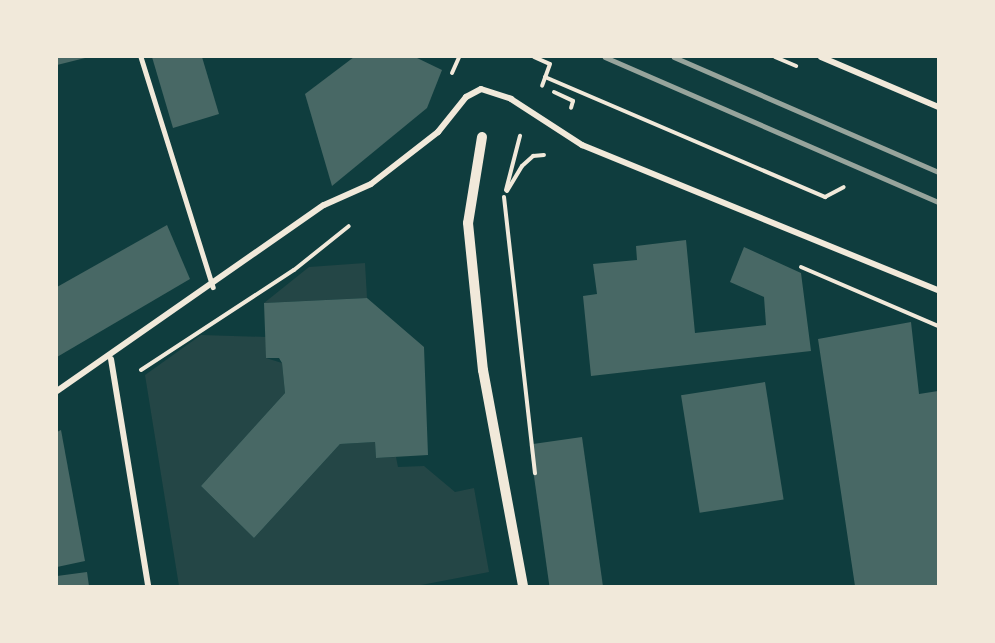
<!DOCTYPE html>
<style>
body{margin:0}
#map{position:relative;width:995px;height:643px;overflow:hidden;background:#0f3d3e;font-family:"Varela Round",sans-serif}
div>[style]{position:absolute}
[style*='--x']{left:calc(var(--x)*1px);top:calc(var(--y)*1px);width:calc(var(--w)*1px);rotate:calc(var(--a)*1deg)}
.green>*{inset:0;background:#244646}
.building>*{inset:0;background:#486865;transform-origin:0 0}
.path>*{height:4px;margin:-2px;padding:0 2px;transform-origin:2px;border-radius:2px;background:#f1e9da}
.service>*{height:4.5px;margin:-2.25px;padding:0 2.25px;transform-origin:2.25px;border-radius:2.25px;background:#f1e9da}
.minor>*{height:6px;margin:-3px;padding:0 3px;transform-origin:3px;border-radius:3px;background:#f1e9da}
.tertiary>*{height:10px;margin:-5px;padding:0 5px;transform-origin:5px;border-radius:5px;background:#f1e9da}
.rail>*{height:4.5px;margin:-2.25px;padding:0 2.25px;transform-origin:2.25px;border-radius:2.25px;background:#97a49c}
span{translate:-50% -50%;white-space:nowrap;text-align:center;line-height:1.15;-webkit-text-stroke:4.5px #f1e9da;paint-order:stroke}
.frame{position:absolute;inset:0;border:58px solid #f1e9da;pointer-events:none}
</style>
<div id="map">
<div class="green">
<div style="clip-path:polygon(365px 263px,367px 298px,264px 303px,309px 267px)"></div>
<div style="clip-path:polygon(201px 335px,267px 337px,266px 358px,282px 363px,285px 393px,201px 486px,254px 538px,340px 444px,375px 442px,376px 458px,396px 457px,398px 467px,424px 466px,455px 492px,474px 488px,489px 572px,416px 586px,179px 586px,145px 375px)"></div>
</div>
<div class="building">
<div style="clip-path:polygon(57px 57px,85px 57px,85px 58px,57px 65px)"></div>
<div style="clip-path:polygon(152px 57px,202px 57px,219px 114px,173px 128px)"></div>
<div style="clip-path:polygon(354px 57px,415px 57px,442px 70px,427px 108px,332px 186px,305px 94px)"></div>
<div style="clip-path:polygon(167px 225px,190px 279px,57px 357px,57px 287px)"></div>
<div style="clip-path:polygon(686px 240px,695px 333px,766px 325px,764px 297px,730px 282px,744px 247px,801px 273px,811px 351px,591px 376px,583px 296px,597px 294px,593px 264px,637px 260px,636px 246px)"></div>
<div style="clip-path:polygon(367px 298px,424px 347px,428px 455px,376px 458px,375px 442px,340px 444px,254px 538px,201px 486px,285px 393px,282px 363px,279px 358px,266px 358px,264px 303px)"></div>
<div style="clip-path:polygon(911px 322px,919px 394px,938px 391px,938px 586px,855px 586px,818px 339px)"></div>
<div style="left:765px;top:382px;width:119px;height:85px;rotate:81deg"></div>
<div style="clip-path:polygon(61px 430px,85px 561px,57px 567px,57px 432px)"></div>
<div style="left:582px;top:437px;width:150px;height:53px;rotate:82deg"></div>
<div style="clip-path:polygon(87px 572px,89px 586px,57px 586px,57px 576px)"></div>
</div>
<div class="path">
<div style="--x:534;--y:57;--w:17;--a:24"></div>
<div style="--x:550;--y:64;--w:23;--a:110"></div>
<div style="--x:775;--y:57;--w:23;--a:23"></div>
<div style="--x:452;--y:73;--w:17;--a:-66"></div>
<div style="--x:545;--y:77;--w:305;--a:23.2"></div>
<div style="--x:825;--y:197;--w:21;--a:-28"></div>
<div style="--x:554;--y:92;--w:21;--a:25"></div>
<div style="--x:573;--y:101;--w:7;--a:106"></div>
<div style="--x:506;--y:190;--w:56;--a:-75.5"></div>
<div style="--x:507;--y:191;--w:29;--a:-59"></div>
<div style="--x:522;--y:166;--w:15;--a:-42"></div>
<div style="--x:533;--y:156;--w:11;--a:-5"></div>
<div style="--x:504;--y:197;--w:278;--a:83.6"></div>
<div style="--x:801;--y:267;--w:149;--a:23.3"></div>
<div style="--x:141;--y:370;--w:183;--a:-33.2"></div>
<div style="--x:294;--y:270;--w:70;--a:-38.7"></div>
</div>
<div class="service">
<div style="--x:141;--y:57;--w:241;--a:72.6"></div>
</div>
<div class="minor">
<div style="--x:821;--y:57;--w:127;--a:23.1"></div>
<div style="--x:111;--y:359;--w:230;--a:80.7"></div>
<div style="--x:57;--y:391;--w:325;--a:-34.9"></div>
<div style="--x:324;--y:205;--w:51;--a:-24.1"></div>
<div style="--x:371;--y:184;--w:85;--a:-37.8"></div>
<div style="--x:438;--y:132;--w:45;--a:-51.3"></div>
<div style="--x:466;--y:97;--w:17;--a:-28"></div>
<div style="--x:481;--y:89;--w:32;--a:18"></div>
<div style="--x:511;--y:99;--w:85;--a:32.9"></div>
<div style="--x:582;--y:145;--w:384;--a:22.2"></div>
</div>
<div class="tertiary">
<div style="--x:482;--y:137;--w:87;--a:99.2"></div>
<div style="--x:468;--y:223;--w:148;--a:84.2"></div>
<div style="--x:483;--y:370;--w:220;--a:79.5"></div>
</div>
<div class="rail">
<div style="--x:605;--y:57;--w:363;--a:23.5"></div>
<div style="--x:674;--y:57;--w:288;--a:23.5"></div>
</div>
<div class="frame"></div>
</div>
